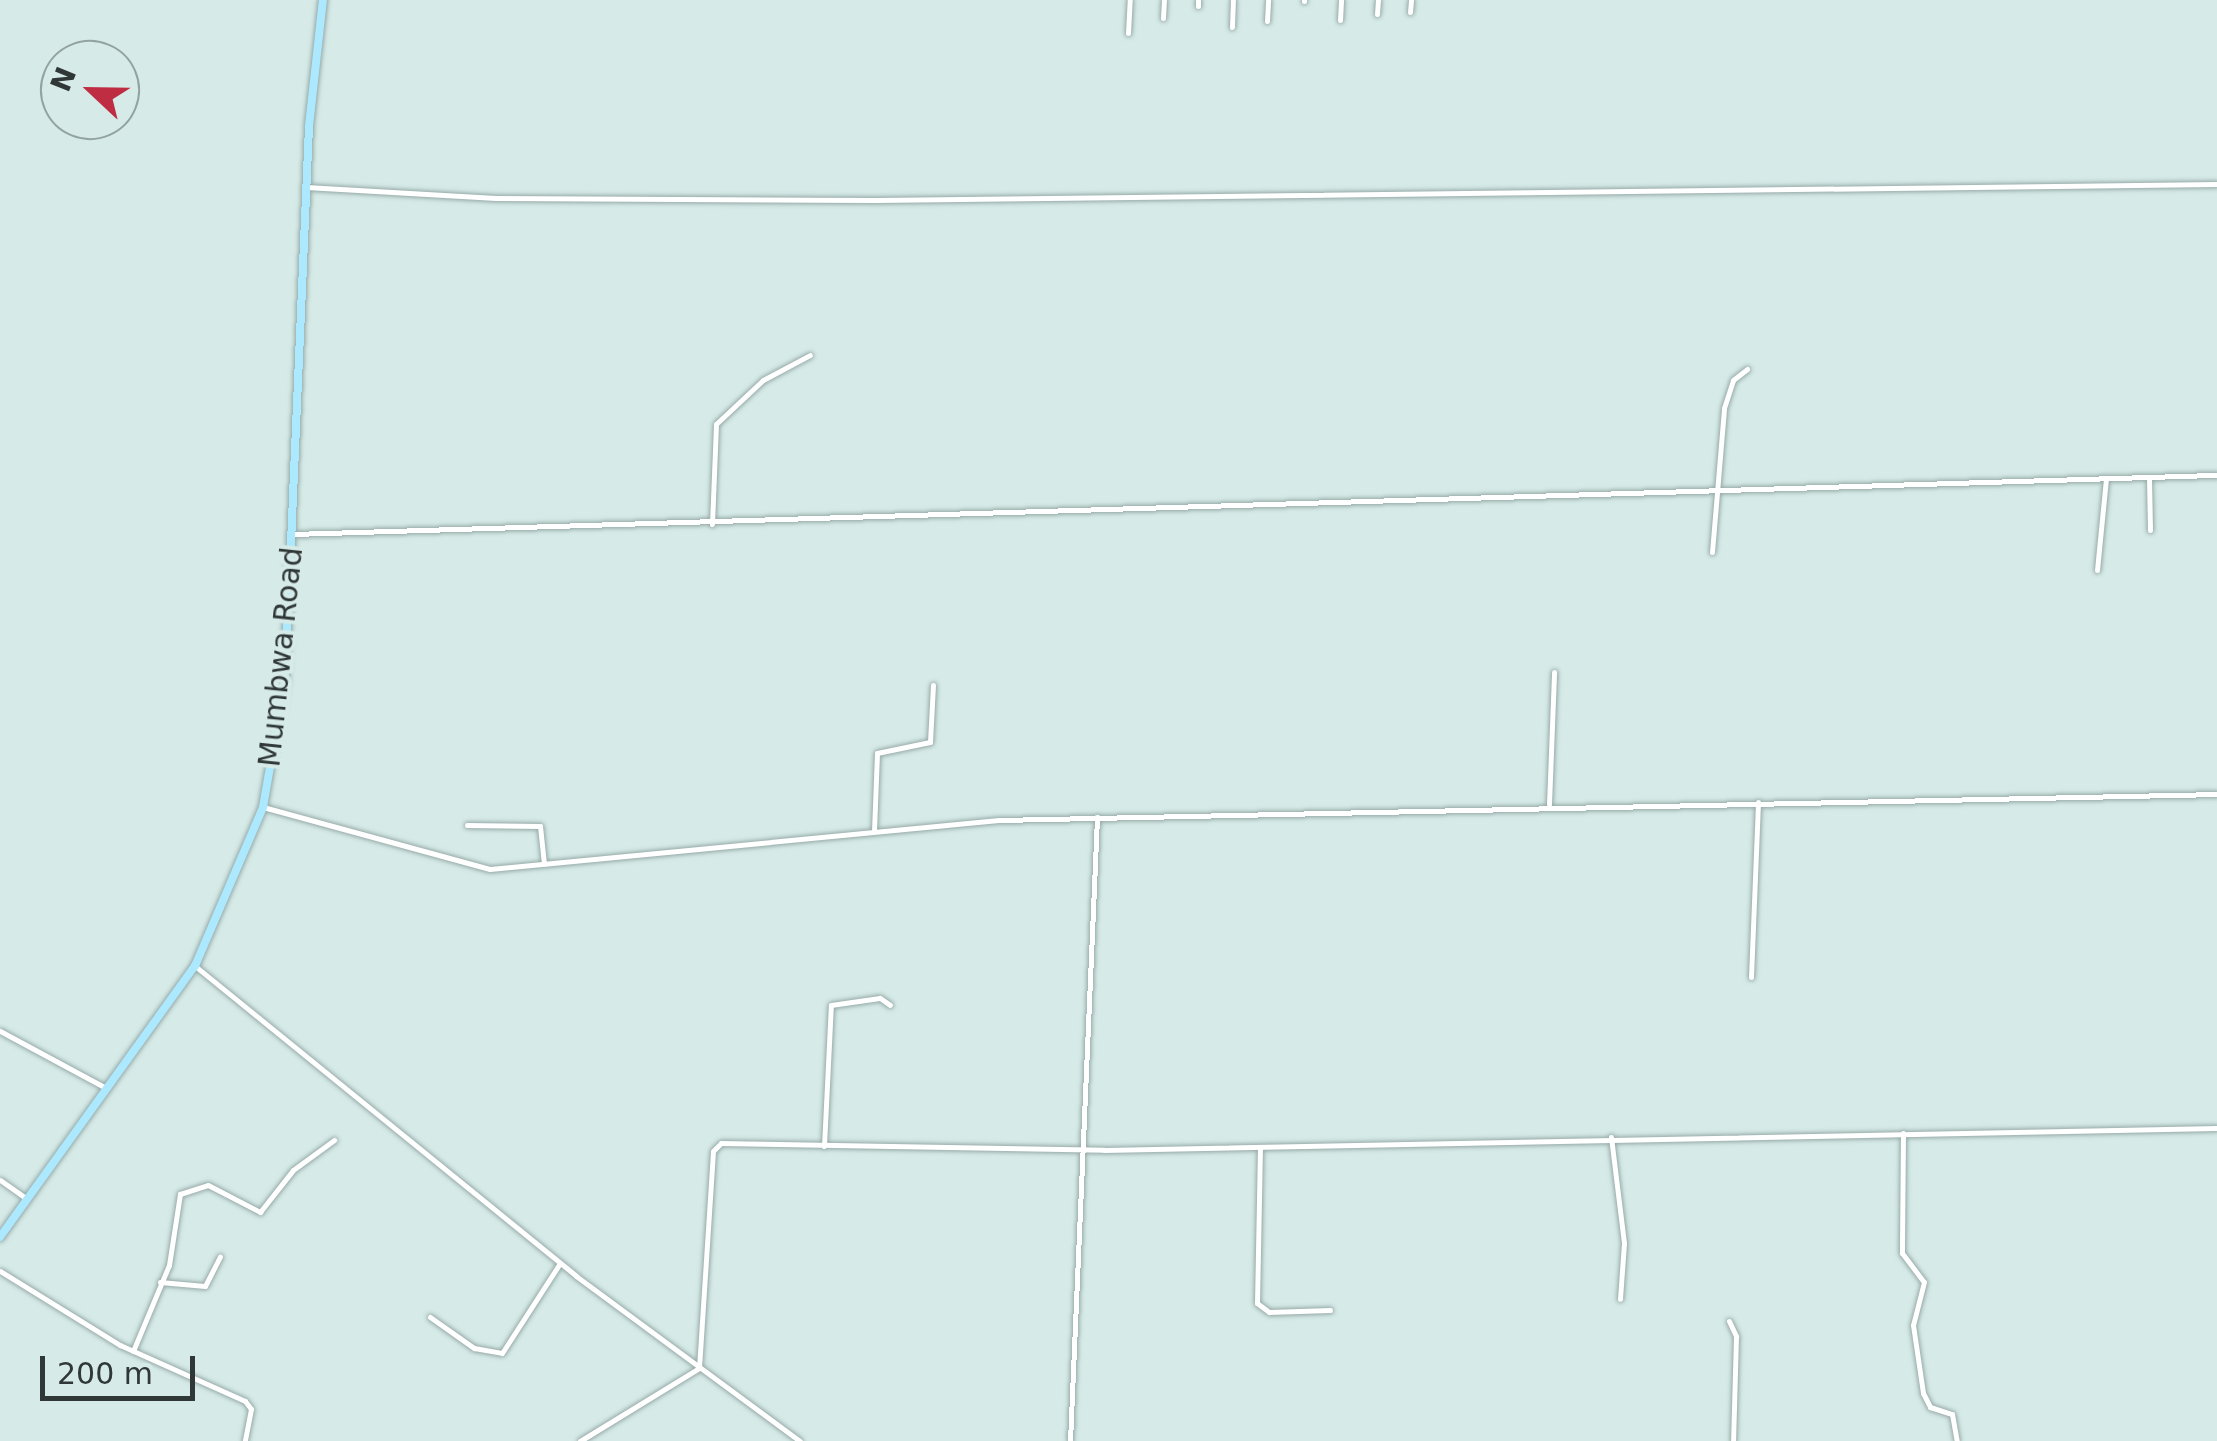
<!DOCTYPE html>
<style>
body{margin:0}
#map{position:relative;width:2217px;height:1441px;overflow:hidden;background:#d6ebe8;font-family:"DejaVu Sans",sans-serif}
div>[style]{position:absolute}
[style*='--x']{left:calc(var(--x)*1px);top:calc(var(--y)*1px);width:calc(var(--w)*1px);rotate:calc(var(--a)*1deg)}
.roads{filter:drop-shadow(0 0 2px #97aaa8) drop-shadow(0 0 2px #97aaa8)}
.minor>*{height:5px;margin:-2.5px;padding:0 2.5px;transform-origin:2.5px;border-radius:2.5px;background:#fff}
.primary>*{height:8px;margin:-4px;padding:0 4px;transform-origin:4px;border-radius:4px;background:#ace8fe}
span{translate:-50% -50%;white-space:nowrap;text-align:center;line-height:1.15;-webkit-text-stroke:8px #d6ebe8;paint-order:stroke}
.street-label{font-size:30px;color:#2f3737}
.north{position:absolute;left:40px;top:40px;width:100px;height:100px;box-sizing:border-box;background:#d6ebe8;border:2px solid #93a3a1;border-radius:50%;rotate:292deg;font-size:28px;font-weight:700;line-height:40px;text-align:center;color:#2f3737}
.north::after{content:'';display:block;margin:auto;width:35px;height:45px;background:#be2d42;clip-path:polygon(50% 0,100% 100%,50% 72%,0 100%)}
.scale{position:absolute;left:40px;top:1356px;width:155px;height:45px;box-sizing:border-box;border:5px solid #2f3737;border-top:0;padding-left:12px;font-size:30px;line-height:35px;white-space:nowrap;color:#2f3737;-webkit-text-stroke:8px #d6ebe8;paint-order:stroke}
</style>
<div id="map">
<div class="roads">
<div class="minor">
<div style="--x:1304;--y:1;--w:1;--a:-90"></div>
<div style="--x:1198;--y:6;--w:6;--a:-90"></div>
<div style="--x:1410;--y:12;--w:12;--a:-85"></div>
<div style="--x:1377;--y:14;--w:14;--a:-86"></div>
<div style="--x:1163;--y:18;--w:18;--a:-87"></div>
<div style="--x:1340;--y:20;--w:20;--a:-87"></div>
<div style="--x:1267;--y:21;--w:21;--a:-87"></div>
<div style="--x:1232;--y:27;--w:27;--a:-88"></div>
<div style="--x:1128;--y:33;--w:33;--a:-87"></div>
<div style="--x:306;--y:187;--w:190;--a:3.3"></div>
<div style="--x:496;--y:198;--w:380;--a:0.3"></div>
<div style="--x:876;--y:200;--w:1341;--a:-0.68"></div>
<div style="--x:2149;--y:478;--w:52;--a:88.9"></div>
<div style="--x:712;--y:524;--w:100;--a:-87.7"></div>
<div style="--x:716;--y:424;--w:64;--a:-43.1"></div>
<div style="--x:763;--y:380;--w:53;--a:-28"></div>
<div style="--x:293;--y:534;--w:1925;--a:-1.76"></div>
<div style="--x:1712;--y:552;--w:144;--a:-85.2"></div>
<div style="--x:1724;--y:408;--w:29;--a:-72"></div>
<div style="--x:1733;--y:380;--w:18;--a:-38"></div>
<div style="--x:2097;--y:570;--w:92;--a:-84.4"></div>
<div style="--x:1549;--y:804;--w:132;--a:-87.8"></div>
<div style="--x:263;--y:807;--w:235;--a:15.3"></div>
<div style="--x:490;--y:869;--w:511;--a:-5.5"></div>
<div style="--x:999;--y:820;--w:1218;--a:-1.22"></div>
<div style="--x:467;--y:825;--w:73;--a:0.8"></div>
<div style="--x:540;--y:826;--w:38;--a:84"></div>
<div style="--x:874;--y:831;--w:78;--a:-87.8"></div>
<div style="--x:877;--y:753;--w:54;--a:-11.7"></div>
<div style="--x:930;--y:742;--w:57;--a:-87"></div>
<div style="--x:195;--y:966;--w:491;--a:39.1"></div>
<div style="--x:576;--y:1276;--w:278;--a:36.4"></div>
<div style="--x:1751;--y:977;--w:175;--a:-87.7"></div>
<div style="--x:0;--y:1031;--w:120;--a:28.3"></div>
<div style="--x:1903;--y:1133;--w:120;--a:90.5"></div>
<div style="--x:1902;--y:1253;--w:36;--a:53"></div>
<div style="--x:1924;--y:1282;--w:44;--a:104.3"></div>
<div style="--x:1913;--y:1325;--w:69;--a:81.6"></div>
<div style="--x:1923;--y:1393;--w:16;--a:63"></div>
<div style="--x:1930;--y:1407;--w:23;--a:18"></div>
<div style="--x:1952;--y:1414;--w:27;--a:80"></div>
<div style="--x:1611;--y:1137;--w:107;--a:83"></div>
<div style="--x:1624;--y:1243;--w:56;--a:94.1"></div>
<div style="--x:824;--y:1146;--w:141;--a:-87.2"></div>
<div style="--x:831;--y:1005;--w:49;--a:-8.1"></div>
<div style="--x:880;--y:998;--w:12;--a:35"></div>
<div style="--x:1260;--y:1147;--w:156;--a:91.1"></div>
<div style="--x:1257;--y:1303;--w:15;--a:37"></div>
<div style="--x:1269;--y:1312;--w:61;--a:-1.9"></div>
<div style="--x:0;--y:1180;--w:33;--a:35"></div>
<div style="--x:0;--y:1271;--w:141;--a:31.7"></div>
<div style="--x:120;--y:1345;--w:137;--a:24.1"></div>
<div style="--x:245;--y:1401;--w:10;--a:53"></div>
<div style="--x:251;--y:1409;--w:33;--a:101"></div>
<div style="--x:160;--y:1282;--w:45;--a:5.1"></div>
<div style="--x:205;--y:1286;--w:33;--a:-63"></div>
<div style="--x:430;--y:1317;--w:54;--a:35.2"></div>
<div style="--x:474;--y:1348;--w:28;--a:10"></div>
<div style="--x:502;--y:1353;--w:107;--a:-57.2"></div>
<div style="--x:1729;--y:1321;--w:17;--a:65"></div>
<div style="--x:1736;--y:1336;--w:105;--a:91.6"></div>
<div style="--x:133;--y:1351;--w:93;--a:-67.3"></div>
<div style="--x:169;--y:1265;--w:72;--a:-81.2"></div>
<div style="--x:180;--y:1194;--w:29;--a:-18"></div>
<div style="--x:208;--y:1185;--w:59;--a:27.4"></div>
<div style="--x:260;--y:1212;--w:53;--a:-51.8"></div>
<div style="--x:293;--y:1170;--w:51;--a:-36.2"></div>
<div style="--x:580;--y:1441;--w:140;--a:-31.5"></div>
<div style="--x:699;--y:1368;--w:217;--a:-86.3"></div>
<div style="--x:713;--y:1151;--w:11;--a:-45"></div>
<div style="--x:721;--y:1143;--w:383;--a:1"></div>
<div style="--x:1104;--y:1150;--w:1113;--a:-1.13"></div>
<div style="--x:1070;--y:1441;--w:625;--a:-87.52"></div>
</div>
<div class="primary">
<div style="--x:0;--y:1237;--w:334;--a:-54.3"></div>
<div style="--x:195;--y:966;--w:173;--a:-66.8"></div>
<div style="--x:263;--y:807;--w:128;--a:-80.1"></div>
<div style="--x:285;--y:681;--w:556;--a:-87.52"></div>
<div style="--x:309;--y:126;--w:127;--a:-83.7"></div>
</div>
</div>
<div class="street-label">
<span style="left:281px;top:657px;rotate:-84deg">Mumbwa Road</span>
</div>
<div class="north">N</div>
<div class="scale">200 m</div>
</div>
